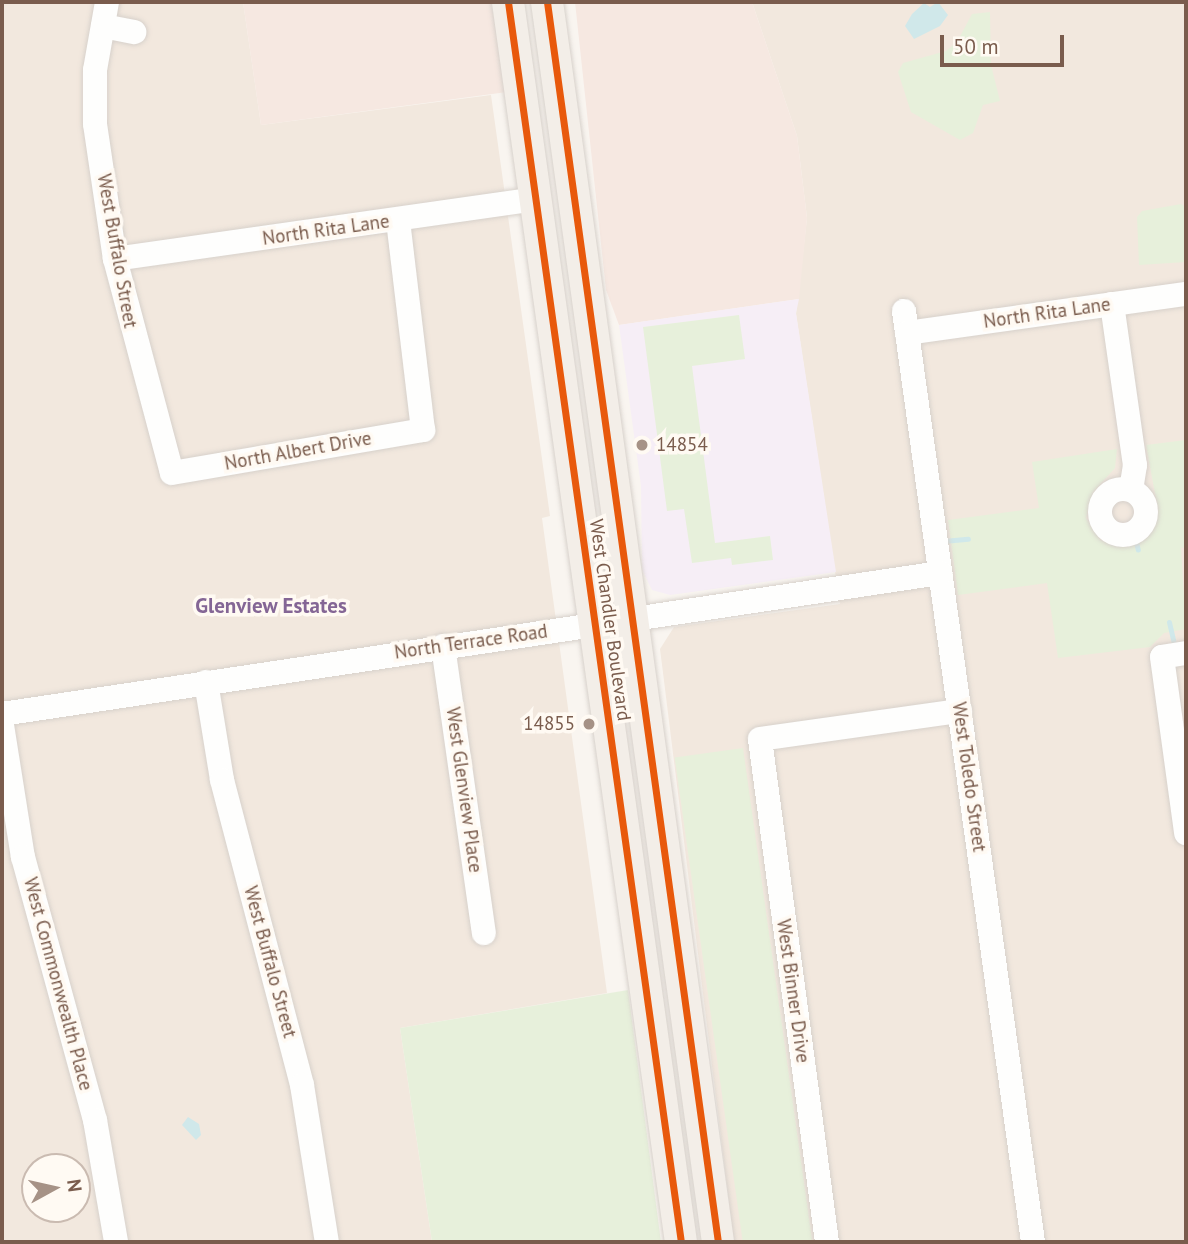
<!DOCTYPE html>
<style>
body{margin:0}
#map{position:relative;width:1188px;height:1244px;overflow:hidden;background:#f9f5f0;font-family:"PT Sans",sans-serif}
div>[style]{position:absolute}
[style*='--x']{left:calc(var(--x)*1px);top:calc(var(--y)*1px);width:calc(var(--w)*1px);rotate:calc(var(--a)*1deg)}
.residential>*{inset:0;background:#f2e8de}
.commercial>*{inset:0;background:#f6e8e1}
.education>*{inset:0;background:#f6eef6}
.green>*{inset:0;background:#e7f0db;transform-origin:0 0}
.water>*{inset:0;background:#d0e8ea}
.stream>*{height:5px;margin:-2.5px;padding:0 2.5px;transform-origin:2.5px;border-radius:2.5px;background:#d0e8ea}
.roads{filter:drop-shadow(0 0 2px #d7d1cb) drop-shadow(0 0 2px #d7d1cb)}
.minor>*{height:24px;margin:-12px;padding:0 12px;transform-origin:12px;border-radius:12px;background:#fefefd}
.minor>.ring{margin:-12px;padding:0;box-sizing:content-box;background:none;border:24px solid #fefefd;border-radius:50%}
.major>*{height:32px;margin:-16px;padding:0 16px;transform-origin:16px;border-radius:16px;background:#f3eee8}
.cycleway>*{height:7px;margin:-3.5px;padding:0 3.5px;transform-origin:3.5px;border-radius:3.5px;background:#e8590c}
.dots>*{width:19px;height:19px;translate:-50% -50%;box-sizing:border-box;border:4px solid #fffaf3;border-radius:50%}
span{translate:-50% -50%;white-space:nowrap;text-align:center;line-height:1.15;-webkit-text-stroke:7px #fffaf3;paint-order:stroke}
.street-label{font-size:19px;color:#7a5c4d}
.poi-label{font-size:19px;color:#7a5c4d}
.left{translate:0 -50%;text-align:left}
.right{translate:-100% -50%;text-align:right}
.neighbourhood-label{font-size:21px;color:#846695;font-weight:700}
.frame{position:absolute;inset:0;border:4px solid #7a5c4d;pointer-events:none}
.north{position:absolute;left:21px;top:1153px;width:70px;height:70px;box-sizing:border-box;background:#fffaf3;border:2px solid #cabbb1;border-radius:50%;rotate:82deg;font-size:19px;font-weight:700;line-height:28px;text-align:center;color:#7a5c4d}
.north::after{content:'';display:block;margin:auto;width:24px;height:32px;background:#a69286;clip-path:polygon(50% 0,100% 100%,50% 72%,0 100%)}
.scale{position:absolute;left:940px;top:35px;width:124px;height:32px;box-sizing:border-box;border:4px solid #7a5c4d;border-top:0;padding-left:9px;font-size:21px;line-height:24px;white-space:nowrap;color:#7a5c4d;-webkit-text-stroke:5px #fffaf3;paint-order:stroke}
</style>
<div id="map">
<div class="residential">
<div style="clip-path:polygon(evenodd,2px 2px,243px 2px,261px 125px,491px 95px,550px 516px,542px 518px,607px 993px,400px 1028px,432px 1242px,2px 1242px,2px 2px,35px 1167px,77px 1167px,77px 1209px,35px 1209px,35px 1167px)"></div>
<div style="clip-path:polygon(752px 2px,1186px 2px,1186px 1242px,734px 1242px,660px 649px,674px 627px,840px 604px,796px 314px,807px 218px,797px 136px)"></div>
</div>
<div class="commercial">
<div style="clip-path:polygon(243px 2px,491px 2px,507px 92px,261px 125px)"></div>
<div style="clip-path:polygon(575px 2px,752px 2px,797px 136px,807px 218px,799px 299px,619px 325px,606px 290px)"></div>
</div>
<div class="education">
<div style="clip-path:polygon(799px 299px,796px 313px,836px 572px,670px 595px,652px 590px,642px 570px,641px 486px,619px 325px)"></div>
</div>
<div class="green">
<div style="clip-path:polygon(990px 12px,991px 65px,1000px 101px,983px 105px,973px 133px,960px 140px,911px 112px,898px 72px,903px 63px,946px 51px,957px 42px,972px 14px)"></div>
<div style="clip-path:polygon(1181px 204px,1186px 207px,1186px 262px,1139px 265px,1137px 217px,1142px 211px)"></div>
<div style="clip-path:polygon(739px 315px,745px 359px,692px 366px,715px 543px,770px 536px,773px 560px,732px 565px,731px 558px,692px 563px,684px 509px,667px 511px,643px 327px)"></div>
<div style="clip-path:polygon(1186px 440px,1186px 547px,1181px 548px,1186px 629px,1164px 633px,1150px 647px,1058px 658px,1047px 583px,958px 595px,948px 520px,1039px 508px,1032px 462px,1117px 449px,1115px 468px,1093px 492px,1086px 518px,1100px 540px,1124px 547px,1144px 540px,1152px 531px,1158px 510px,1146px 445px)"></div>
<div style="left:743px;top:748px;width:499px;height:69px;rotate:82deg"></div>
<div style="clip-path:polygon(628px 990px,661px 1242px,432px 1242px,400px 1028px)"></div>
</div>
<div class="water">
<div style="clip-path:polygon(938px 2px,948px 15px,940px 26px,914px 39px,905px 26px,912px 14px,924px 3px,930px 7px)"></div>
<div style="clip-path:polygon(188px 1117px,199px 1124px,201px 1135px,196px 1140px,182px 1125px)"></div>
</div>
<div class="stream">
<div style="--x:1134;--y:533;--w:17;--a:77"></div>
<div style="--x:943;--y:541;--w:25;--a:-5"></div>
<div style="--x:1169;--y:622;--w:27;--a:77"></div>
</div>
<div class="roads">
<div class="minor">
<div style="--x:107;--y:2;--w:69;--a:100"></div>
<div style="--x:95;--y:70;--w:54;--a:90"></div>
<div style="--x:95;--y:124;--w:136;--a:81.6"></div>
<div style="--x:115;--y:259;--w:221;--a:75.1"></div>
<div style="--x:172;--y:473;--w:255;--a:-9.7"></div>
<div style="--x:423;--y:430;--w:211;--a:-96.8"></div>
<div style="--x:103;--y:26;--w:32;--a:11"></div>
<div style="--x:115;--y:259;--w:425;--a:-8.1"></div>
<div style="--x:1112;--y:304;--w:163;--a:81.9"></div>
<div style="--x:1135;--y:465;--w:25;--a:99"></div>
<div style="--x:904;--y:311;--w:940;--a:82.11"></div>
<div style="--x:907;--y:333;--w:282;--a:-8"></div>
<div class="ring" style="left:1100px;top:489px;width:22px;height:22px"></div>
<div style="--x:443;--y:646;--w:290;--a:81.9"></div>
<div style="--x:1186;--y:653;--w:24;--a:171"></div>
<div style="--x:1162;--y:657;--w:178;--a:82.2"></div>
<div style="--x:206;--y:682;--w:99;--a:80.7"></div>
<div style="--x:222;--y:780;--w:315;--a:75.3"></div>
<div style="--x:302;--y:1085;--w:159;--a:81"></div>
<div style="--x:2;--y:714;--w:949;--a:-8.55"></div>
<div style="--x:2;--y:725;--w:134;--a:81"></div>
<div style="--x:23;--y:857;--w:273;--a:74.7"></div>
<div style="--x:95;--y:1120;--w:124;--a:80.2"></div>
<div style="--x:827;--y:1242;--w:507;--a:-97.59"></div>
<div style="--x:760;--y:739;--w:202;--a:-8"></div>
</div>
<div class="major">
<div style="--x:508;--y:2;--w:1252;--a:82.06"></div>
<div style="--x:547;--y:2;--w:1252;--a:82.15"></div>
</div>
</div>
<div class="cycleway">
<div style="--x:508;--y:2;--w:1252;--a:82.06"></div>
<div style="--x:547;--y:2;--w:1252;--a:82.15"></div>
</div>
<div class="dots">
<div style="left:642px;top:445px;background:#a69286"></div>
<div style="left:589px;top:724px;background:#a69286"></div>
</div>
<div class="street-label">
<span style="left:326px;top:230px;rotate:-8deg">North Rita Lane</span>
<span style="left:117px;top:251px;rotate:80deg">West Buffalo Street</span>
<span style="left:1047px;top:313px;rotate:-8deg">North Rita Lane</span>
<span style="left:298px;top:451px;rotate:-10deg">North Albert Drive</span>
<span style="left:610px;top:620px;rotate:82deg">West Chandler Boulevard</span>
<span style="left:471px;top:642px;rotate:-8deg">North Terrace Road</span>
<span style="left:969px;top:777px;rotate:82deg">West Toledo Street</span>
<span style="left:464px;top:790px;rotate:82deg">West Glenview Place</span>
<span style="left:270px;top:962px;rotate:75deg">West Buffalo Street</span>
<span style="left:58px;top:984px;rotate:75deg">West Commonwealth Place</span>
<span style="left:793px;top:991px;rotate:82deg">West Binner Drive</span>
</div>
<div class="poi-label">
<span class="left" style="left:656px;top:445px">14854</span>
<span class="right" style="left:575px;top:724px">14855</span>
</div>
<div class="neighbourhood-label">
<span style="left:271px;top:606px">Glenview Estates</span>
</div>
<div class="frame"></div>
<div class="north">N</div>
<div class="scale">50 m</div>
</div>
